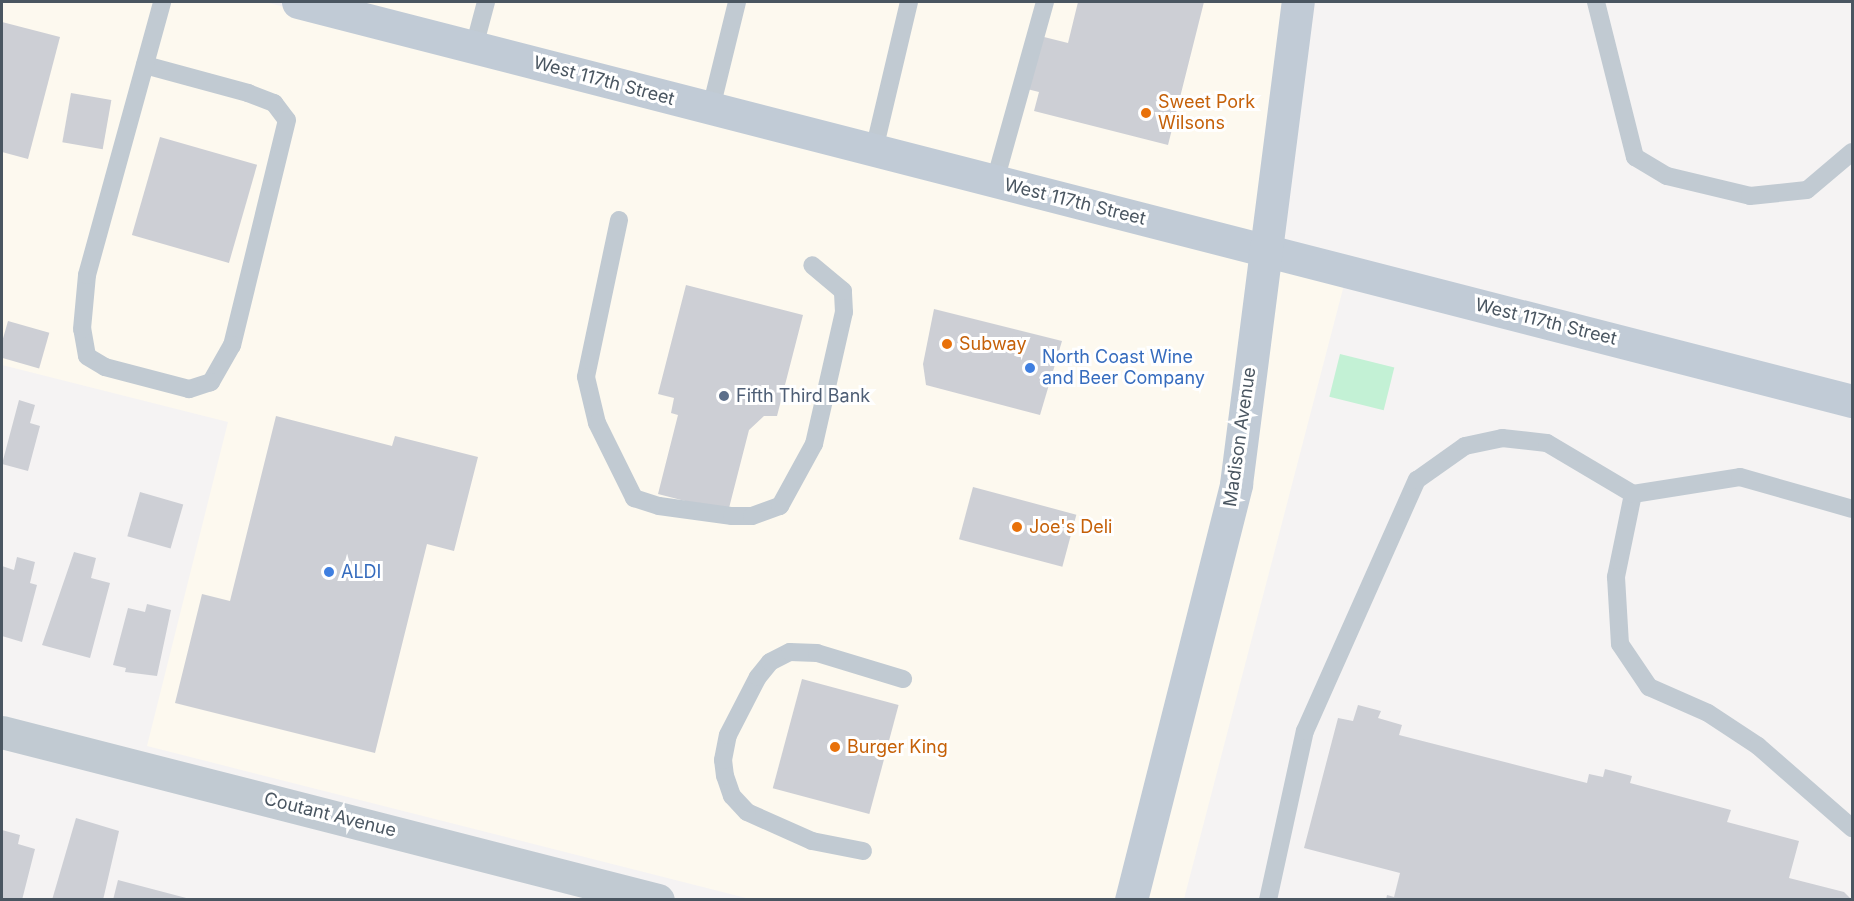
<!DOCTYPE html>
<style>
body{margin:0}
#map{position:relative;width:1854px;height:901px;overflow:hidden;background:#f5f3f3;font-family:Inter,sans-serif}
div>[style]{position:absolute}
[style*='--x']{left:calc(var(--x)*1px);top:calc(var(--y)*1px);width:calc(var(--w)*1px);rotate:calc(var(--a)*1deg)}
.commercial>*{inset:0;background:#fdf9ef}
.green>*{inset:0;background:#c3f1d5;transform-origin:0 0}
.building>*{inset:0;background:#cdcfd5;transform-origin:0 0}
.service>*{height:18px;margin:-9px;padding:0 9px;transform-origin:9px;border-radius:9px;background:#c1cad2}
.minor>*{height:33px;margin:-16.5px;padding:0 16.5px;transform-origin:16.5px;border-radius:16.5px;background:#c1cad2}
.secondary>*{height:33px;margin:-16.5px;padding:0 16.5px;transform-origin:16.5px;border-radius:16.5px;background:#c1cbd6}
.dots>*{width:16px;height:16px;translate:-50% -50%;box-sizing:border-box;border:3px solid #fff;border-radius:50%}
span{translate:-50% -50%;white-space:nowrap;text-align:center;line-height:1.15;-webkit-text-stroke:6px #fff;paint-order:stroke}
.street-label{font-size:18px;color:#4a5661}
.food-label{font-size:18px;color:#c56008}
.left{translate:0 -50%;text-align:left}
.shop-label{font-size:18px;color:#366cbe}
.service-label{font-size:18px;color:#4e5e75}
.frame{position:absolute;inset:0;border:3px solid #4a5661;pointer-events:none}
</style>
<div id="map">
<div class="commercial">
<div style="clip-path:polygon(2px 2px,265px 2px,1345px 281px,1184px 899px,750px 899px,147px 746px,228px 422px,2px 365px)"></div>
<div style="clip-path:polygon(298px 2px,1298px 2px,1265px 251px)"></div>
</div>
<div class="green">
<div style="left:1340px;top:354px;width:56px;height:44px;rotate:14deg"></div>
</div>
<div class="building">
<div style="clip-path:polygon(1078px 2px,1204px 2px,1168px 145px,1034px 111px,1039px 92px,1027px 89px,1040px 36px,1068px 43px)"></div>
<div style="clip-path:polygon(2px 22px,60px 37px,28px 159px,2px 152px)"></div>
<div style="left:71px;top:93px;width:41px;height:50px;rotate:10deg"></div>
<div style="left:160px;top:137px;width:101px;height:102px;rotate:16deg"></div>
<div style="clip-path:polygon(686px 285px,803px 315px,777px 416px,764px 416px,749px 430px,728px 512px,658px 494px,678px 415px,671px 413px,674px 398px,658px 394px)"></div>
<div style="clip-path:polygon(934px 309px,1062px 341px,1040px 415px,926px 385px,923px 364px)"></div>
<div style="left:8px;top:321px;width:43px;height:37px;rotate:16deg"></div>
<div style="clip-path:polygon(19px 400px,35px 405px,30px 423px,40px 426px,28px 471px,2px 464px)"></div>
<div style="clip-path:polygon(276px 416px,392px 446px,395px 436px,478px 457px,454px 551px,427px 544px,375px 753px,175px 703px,202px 594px,230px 601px)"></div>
<div style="left:973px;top:487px;width:107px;height:54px;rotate:15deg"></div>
<div style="left:140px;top:492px;width:45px;height:46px;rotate:16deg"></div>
<div style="clip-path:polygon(74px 552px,96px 558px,91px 578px,110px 583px,90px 658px,42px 645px)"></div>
<div style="clip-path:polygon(17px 557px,35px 562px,30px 583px,37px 585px,22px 642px,2px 636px,2px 566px,14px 570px)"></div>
<div style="clip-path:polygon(147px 604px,171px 610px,157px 676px,125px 672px,126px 668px,113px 665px,128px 608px,145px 612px)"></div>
<div style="left:802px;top:679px;width:100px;height:113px;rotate:15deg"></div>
<div style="clip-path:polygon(1358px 705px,1381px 711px,1378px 718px,1402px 725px,1399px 735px,1587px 783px,1589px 774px,1603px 777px,1605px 769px,1632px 776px,1630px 783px,1731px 810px,1727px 822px,1799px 841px,1789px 878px,1844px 892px,1852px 900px,1386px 900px,1387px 895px,1394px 897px,1400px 873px,1304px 848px,1338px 718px,1353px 721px)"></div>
<div style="clip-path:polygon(76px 818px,119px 831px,103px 900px,52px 900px)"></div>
<div style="clip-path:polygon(2px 830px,20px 835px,18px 844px,35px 849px,22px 900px,2px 900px)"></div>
<div style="clip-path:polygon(118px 880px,190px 899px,190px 900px,113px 900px)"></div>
</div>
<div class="service">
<div style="--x:1596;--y:2;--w:160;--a:75.9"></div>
<div style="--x:1635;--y:157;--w:37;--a:31"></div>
<div style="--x:1667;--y:176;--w:85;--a:13.5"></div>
<div style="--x:1750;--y:196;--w:57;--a:-6"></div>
<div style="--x:1807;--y:190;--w:59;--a:-40.2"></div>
<div style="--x:474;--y:47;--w:47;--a:-75.1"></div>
<div style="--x:145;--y:65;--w:107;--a:15.2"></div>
<div style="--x:248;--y:93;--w:28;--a:21"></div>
<div style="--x:274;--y:103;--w:21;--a:53"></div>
<div style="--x:287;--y:120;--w:232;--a:103.7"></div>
<div style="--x:232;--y:345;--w:43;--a:119.6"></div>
<div style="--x:211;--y:382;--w:23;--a:162"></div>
<div style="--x:189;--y:389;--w:87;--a:-165.3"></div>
<div style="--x:105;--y:367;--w:21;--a:-149"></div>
<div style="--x:87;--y:356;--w:27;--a:-100"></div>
<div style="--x:82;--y:329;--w:54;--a:-84.7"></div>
<div style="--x:87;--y:275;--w:283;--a:-74.6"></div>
<div style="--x:711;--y:108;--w:109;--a:-76.2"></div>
<div style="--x:874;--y:150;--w:152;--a:-76.7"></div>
<div style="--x:995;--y:181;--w:186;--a:-74.4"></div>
<div style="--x:619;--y:220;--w:160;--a:101.9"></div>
<div style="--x:586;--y:377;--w:47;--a:76.6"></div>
<div style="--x:597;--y:423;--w:84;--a:63.7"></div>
<div style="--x:634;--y:498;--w:26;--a:18"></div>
<div style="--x:659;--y:506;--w:74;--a:7.8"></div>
<div style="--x:732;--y:516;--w:20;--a:0"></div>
<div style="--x:752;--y:516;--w:30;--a:-20"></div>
<div style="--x:780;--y:506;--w:71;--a:-61.3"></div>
<div style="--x:814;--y:444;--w:135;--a:-77.2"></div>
<div style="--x:844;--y:312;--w:21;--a:-93"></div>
<div style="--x:843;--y:291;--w:40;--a:-140"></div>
<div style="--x:1633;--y:494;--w:85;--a:101.6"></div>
<div style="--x:1616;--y:577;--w:67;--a:86.6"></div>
<div style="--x:1620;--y:644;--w:52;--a:56"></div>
<div style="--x:1649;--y:687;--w:64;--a:23.8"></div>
<div style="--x:1708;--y:713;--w:60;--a:33.4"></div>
<div style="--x:1758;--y:746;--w:125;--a:41.1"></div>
<div style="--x:863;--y:851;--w:52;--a:-168.9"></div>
<div style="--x:812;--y:841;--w:71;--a:-156"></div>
<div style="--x:747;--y:812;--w:22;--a:-133"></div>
<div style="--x:732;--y:796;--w:21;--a:-109"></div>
<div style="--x:725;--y:776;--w:16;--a:-97"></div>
<div style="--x:723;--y:760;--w:25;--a:-79"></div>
<div style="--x:728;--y:735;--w:65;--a:-62.7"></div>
<div style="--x:758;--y:677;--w:19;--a:-51"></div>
<div style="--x:770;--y:662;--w:22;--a:-27"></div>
<div style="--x:790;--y:652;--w:27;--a:2"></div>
<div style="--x:817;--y:653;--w:90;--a:16.8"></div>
<div style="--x:1268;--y:900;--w:173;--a:-77.7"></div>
<div style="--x:1305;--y:731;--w:275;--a:-66"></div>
<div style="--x:1417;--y:480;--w:59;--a:-35.3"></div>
<div style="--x:1465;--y:446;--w:38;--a:-12"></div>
<div style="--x:1502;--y:438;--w:45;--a:6.3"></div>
<div style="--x:1547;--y:443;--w:100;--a:30.7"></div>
<div style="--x:1633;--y:494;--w:108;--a:-9"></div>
<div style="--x:1740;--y:477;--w:116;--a:15.9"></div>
</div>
<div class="minor">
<div style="--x:2;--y:732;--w:677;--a:14.36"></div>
</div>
<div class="secondary">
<div style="--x:298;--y:2;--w:1604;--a:14.4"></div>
<div style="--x:1131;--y:900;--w:429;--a:-75.8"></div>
<div style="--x:1236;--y:484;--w:486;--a:-82.7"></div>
</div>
<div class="dots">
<div style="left:1146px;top:113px;background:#e8710a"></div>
<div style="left:947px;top:344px;background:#e8710a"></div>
<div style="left:1030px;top:368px;background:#3f7fe0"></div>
<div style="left:724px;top:396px;background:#5c6f8a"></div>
<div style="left:1017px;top:527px;background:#e8710a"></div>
<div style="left:329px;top:572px;background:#3f7fe0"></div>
<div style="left:835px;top:747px;background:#e8710a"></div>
</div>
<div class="street-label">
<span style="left:604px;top:81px;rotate:15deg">West 117th Street</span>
<span style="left:1075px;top:202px;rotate:14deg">West 117th Street</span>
<span style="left:1546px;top:322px;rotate:14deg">West 117th Street</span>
<span style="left:1240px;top:437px;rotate:-82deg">Madison Avenue</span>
<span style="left:330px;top:815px;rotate:14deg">Coutant Avenue</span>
</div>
<div class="food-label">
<span class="left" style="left:1158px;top:113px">Sweet Pork<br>Wilsons</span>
<span class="left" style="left:959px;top:344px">Subway</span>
<span class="left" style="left:1029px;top:527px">Joe's Deli</span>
<span class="left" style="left:847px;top:747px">Burger King</span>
</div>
<div class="shop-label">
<span class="left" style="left:1042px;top:368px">North Coast Wine<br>and Beer Company</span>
<span class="left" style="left:341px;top:572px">ALDI</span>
</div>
<div class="service-label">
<span class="left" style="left:736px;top:396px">Fifth Third Bank</span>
</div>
<div class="frame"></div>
</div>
